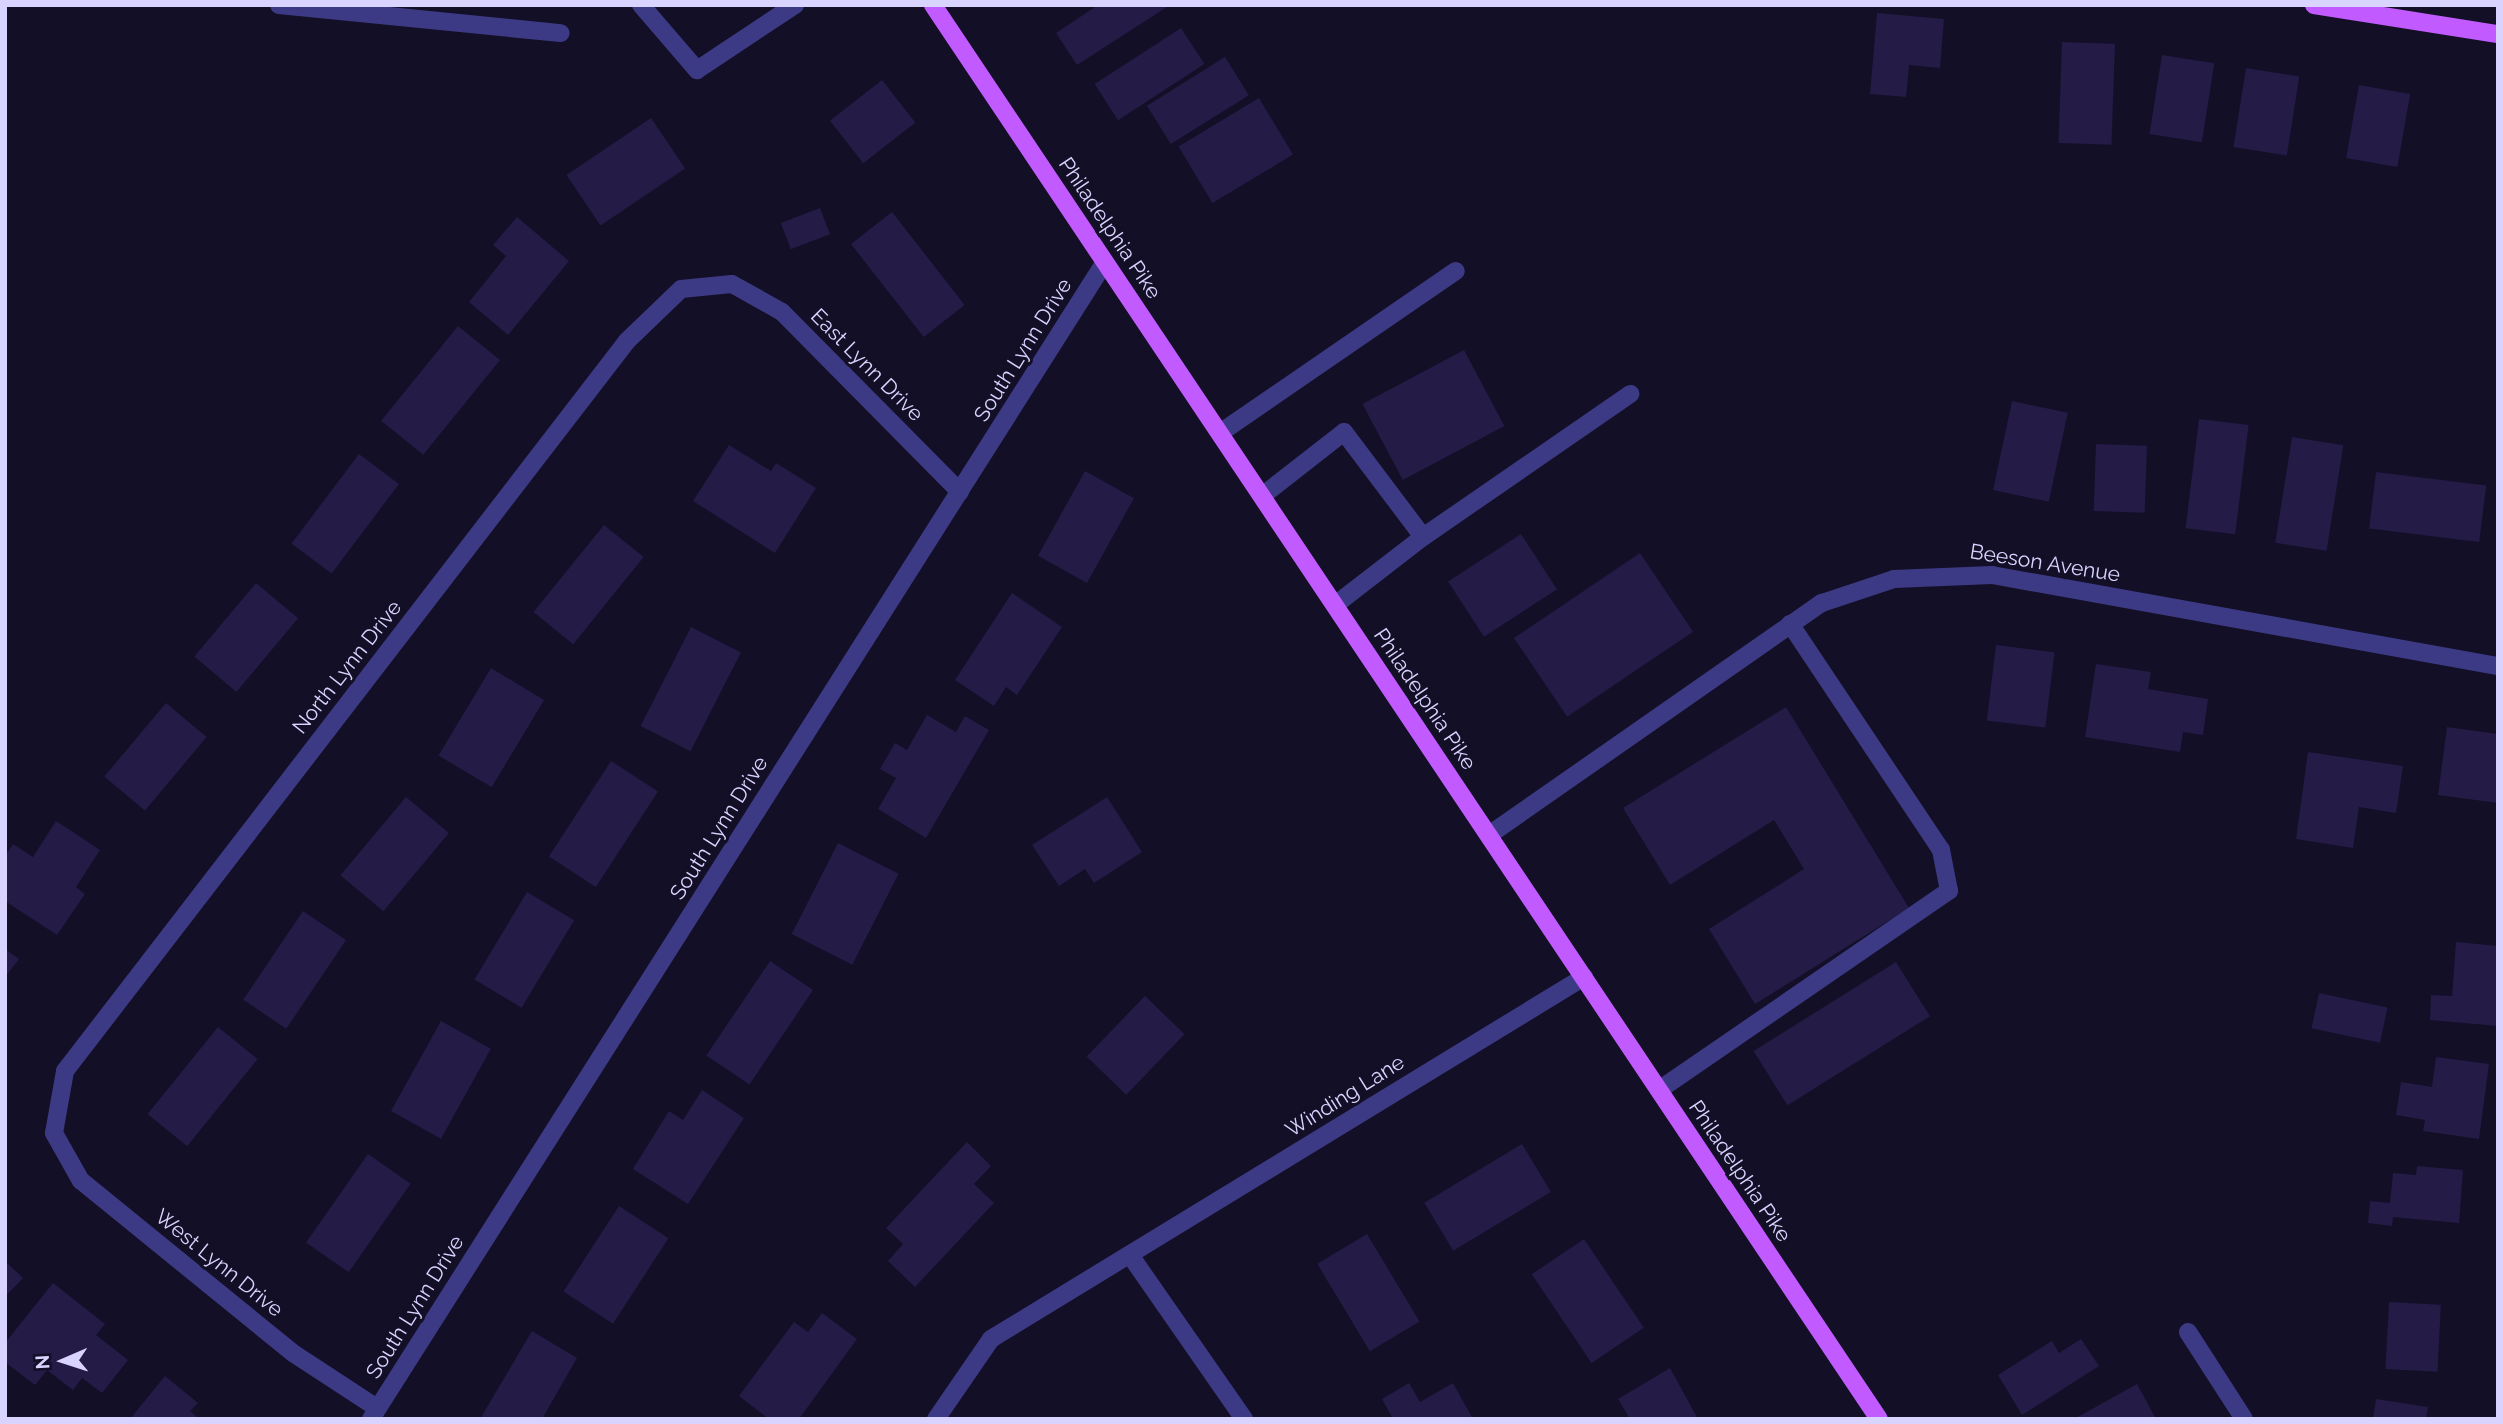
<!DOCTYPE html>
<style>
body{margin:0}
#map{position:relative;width:2503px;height:1424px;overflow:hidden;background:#130f26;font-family:Raleway,sans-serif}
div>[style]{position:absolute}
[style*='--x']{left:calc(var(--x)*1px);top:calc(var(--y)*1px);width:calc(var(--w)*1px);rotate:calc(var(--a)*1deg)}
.building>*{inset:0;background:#241b47;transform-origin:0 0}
.minor>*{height:18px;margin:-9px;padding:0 9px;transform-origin:9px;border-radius:9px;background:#3d3a85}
.major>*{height:18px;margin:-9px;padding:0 9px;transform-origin:9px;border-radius:9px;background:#c25bff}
span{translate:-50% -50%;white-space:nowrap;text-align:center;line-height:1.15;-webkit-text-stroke:6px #130f26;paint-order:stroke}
.street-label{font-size:21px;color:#d9d4ff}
.frame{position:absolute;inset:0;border:7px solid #d9d4ff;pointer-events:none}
.north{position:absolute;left:28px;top:1326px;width:70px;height:70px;-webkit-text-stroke:5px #130f26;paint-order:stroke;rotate:267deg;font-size:19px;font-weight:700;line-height:28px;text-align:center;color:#d9d4ff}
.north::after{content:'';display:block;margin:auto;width:24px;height:32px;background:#d9d4ff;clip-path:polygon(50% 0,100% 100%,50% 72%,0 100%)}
</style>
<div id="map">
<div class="building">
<div style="clip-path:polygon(1098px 5px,1170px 5px,1077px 65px,1056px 33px)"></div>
<div style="clip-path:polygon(1877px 13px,1944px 19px,1940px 68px,1909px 65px,1906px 97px,1870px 94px)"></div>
<div style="left:1181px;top:28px;width:43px;height:103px;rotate:57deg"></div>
<div style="left:2062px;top:42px;width:53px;height:101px;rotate:2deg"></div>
<div style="left:2162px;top:55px;width:53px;height:80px;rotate:9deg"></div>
<div style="left:1225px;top:57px;width:45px;height:92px;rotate:58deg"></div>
<div style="left:2246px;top:68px;width:54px;height:80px;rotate:9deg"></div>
<div style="left:882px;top:80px;width:54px;height:66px;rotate:52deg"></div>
<div style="left:2359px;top:85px;width:52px;height:74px;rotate:10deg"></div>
<div style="left:1259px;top:98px;width:66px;height:94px;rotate:59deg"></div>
<div style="left:651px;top:118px;width:61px;height:102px;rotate:56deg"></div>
<div style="left:820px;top:208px;width:28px;height:42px;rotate:69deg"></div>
<div style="left:892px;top:212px;width:118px;height:52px;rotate:52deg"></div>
<div style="clip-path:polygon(517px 217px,569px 261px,508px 335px,469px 302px,506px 256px,493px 245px)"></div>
<div style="left:458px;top:326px;width:54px;height:122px;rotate:39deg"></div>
<div style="left:1464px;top:350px;width:86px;height:115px;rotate:62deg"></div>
<div style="left:2012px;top:401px;width:57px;height:91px;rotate:12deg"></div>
<div style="left:2199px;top:419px;width:50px;height:110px;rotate:7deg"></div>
<div style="left:2292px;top:437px;width:52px;height:107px;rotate:9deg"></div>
<div style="left:2096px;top:444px;width:51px;height:67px;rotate:2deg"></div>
<div style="clip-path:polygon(729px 445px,771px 471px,776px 463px,816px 488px,775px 553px,693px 501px)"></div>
<div style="left:359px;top:454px;width:50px;height:112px;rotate:37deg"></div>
<div style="left:1085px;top:471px;width:56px;height:97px;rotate:29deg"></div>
<div style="left:2376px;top:472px;width:111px;height:57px;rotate:7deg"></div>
<div style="left:604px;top:525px;width:51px;height:112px;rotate:39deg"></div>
<div style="left:1521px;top:534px;width:66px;height:87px;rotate:57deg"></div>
<div style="left:1640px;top:553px;width:95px;height:152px;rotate:56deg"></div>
<div style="left:256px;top:583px;width:55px;height:96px;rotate:40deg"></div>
<div style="clip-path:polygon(1012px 593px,1062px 627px,1017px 695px,1006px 687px,994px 706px,955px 680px)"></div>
<div style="left:691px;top:627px;width:56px;height:111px;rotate:27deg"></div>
<div style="left:1996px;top:645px;width:59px;height:76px;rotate:7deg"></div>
<div style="clip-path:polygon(2096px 664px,2151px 672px,2148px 689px,2208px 699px,2203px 735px,2183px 732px,2180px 752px,2085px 737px)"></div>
<div style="left:491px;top:668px;width:62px;height:102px;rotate:31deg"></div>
<div style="left:166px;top:703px;width:53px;height:96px;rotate:40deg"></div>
<div style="clip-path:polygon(1786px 707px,1909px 908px,1755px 1004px,1709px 929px,1804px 869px,1774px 820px,1670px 885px,1623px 808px)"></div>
<div style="clip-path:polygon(927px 715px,956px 732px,965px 716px,989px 730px,926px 838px,878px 809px,896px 778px,880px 769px,895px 743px,907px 750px)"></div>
<div style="clip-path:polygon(2447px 727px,2498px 734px,2498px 803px,2438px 795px)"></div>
<div style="clip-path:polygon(2308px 752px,2403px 766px,2396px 813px,2359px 807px,2353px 848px,2296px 839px)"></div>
<div style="left:611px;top:761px;width:56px;height:114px;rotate:33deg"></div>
<div style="left:406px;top:797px;width:56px;height:102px;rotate:40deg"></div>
<div style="clip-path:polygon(1107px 797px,1142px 852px,1094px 883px,1085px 869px,1059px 886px,1032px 845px)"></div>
<div style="clip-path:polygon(56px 821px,100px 850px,76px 887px,85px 894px,57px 935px,5px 901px,5px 856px,13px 844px,33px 857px)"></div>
<div style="left:838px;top:843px;width:68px;height:102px;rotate:27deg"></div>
<div style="left:527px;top:892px;width:55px;height:102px;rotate:31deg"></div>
<div style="left:303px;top:911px;width:52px;height:107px;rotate:34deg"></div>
<div style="clip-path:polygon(2456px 942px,2498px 946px,2498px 1026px,2430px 1020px,2431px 995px,2452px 996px)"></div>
<div style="clip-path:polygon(5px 949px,19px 959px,5px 977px)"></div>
<div style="left:770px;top:961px;width:52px;height:114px;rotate:34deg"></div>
<div style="left:1896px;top:962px;width:64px;height:168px;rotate:58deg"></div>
<div style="left:2319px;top:993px;width:70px;height:36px;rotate:12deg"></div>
<div style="left:1145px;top:996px;width:55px;height:84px;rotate:44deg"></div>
<div style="left:441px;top:1021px;width:57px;height:103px;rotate:29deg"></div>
<div style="left:218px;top:1027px;width:51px;height:112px;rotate:39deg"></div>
<div style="clip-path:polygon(2436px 1057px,2489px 1064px,2479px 1139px,2423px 1131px,2425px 1120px,2396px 1115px,2401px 1082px,2432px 1087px)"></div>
<div style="clip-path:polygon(702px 1090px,744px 1118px,688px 1204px,633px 1169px,669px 1111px,683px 1120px)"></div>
<div style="clip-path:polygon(967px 1142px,991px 1166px,974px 1184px,994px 1203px,915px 1287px,888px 1261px,903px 1244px,886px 1228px)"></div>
<div style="left:1522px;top:1144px;width:56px;height:114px;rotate:59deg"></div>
<div style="left:368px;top:1154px;width:52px;height:108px;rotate:35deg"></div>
<div style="clip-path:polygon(2417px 1166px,2463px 1170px,2459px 1223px,2393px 1217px,2392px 1226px,2368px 1223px,2370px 1201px,2390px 1203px,2393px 1173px,2416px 1175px)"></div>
<div style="left:619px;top:1206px;width:59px;height:102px;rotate:33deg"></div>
<div style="left:1367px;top:1234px;width:102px;height:58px;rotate:59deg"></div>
<div style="left:1584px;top:1239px;width:107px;height:63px;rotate:56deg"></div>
<div style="clip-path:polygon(5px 1261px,23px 1278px,5px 1297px)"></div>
<div style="clip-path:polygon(53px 1283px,105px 1324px,96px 1335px,128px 1360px,102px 1393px,82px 1378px,73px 1390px,47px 1370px,35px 1385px,5px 1362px,5px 1343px)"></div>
<div style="left:2389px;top:1302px;width:52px;height:67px;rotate:3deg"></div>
<div style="clip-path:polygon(822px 1313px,857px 1339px,799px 1419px,769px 1419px,739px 1396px,794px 1322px,808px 1332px)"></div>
<div style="clip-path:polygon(532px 1331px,577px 1358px,542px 1419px,480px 1419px)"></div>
<div style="clip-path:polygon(2081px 1339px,2099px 1366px,2022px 1415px,1998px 1375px,2052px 1341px,2059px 1353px)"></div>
<div style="clip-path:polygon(1670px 1368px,1698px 1419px,1630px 1419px,1618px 1399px)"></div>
<div style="clip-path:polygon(165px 1376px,198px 1403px,190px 1411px,199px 1419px,130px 1419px)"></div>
<div style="clip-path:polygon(1409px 1383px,1420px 1402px,1453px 1383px,1473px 1419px,1393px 1419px,1382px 1399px)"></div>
<div style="clip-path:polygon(2137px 1384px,2156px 1419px,2074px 1419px)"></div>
<div style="clip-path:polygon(2376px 1399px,2428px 1407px,2426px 1419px,2373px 1419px)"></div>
</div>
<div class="minor">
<div style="--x:279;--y:5;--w:283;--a:5.7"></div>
<div style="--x:641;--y:5;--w:86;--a:49.3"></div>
<div style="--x:697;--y:70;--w:118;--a:-33.6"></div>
<div style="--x:1220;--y:433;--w:286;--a:-34.5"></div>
<div style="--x:1262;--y:496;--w:104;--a:-38"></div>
<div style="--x:1344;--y:432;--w:131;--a:53"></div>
<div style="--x:1423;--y:537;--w:111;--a:142.3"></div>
<div style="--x:1423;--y:537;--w:252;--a:-34.6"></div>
<div style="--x:1489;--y:835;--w:406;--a:-34.9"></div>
<div style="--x:1822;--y:603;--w:76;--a:-18.4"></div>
<div style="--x:1894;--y:579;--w:98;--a:-2.3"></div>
<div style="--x:1992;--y:575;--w:514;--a:10.2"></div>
<div style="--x:1659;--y:1090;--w:352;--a:-34.5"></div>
<div style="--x:1949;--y:891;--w:42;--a:-101"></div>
<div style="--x:1941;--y:850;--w:272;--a:-123.7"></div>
<div style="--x:1130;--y:1255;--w:200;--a:55.2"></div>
<div style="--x:2188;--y:1332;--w:103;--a:57.2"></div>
<div style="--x:377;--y:1408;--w:100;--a:-146.8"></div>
<div style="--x:293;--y:1353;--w:273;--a:-140.9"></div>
<div style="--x:81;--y:1181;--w:55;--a:-119.4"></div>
<div style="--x:54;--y:1133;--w:63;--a:-79.9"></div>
<div style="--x:65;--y:1071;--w:921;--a:-52.41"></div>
<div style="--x:627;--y:341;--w:75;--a:-43.9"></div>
<div style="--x:681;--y:289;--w:51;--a:-5.6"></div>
<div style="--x:732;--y:284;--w:57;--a:29.2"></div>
<div style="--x:782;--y:312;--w:253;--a:45.3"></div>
<div style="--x:371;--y:1419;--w:1370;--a:-57.61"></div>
<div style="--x:936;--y:1419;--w:97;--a:-55.5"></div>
<div style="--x:991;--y:1339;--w:695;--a:-31.4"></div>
</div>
<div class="major">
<div style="--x:933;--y:5;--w:1701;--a:56.22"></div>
<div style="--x:2314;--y:5;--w:186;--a:9"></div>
</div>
<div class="street-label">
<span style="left:1110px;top:228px;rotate:56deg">Philadelphia Pike</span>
<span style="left:1023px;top:350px;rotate:-58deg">South Lynn Drive</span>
<span style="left:867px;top:365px;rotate:45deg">East Lynn Drive</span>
<span style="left:2045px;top:563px;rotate:9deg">Beeson Avenue</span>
<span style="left:347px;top:667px;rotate:-52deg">North Lynn Drive</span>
<span style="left:1425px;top:699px;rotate:56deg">Philadelphia Pike</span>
<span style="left:719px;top:828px;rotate:-58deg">South Lynn Drive</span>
<span style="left:1345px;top:1096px;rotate:-32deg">Winding Lane</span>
<span style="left:1740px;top:1171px;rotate:56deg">Philadelphia Pike</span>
<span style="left:219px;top:1263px;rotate:39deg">West Lynn Drive</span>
<span style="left:415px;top:1307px;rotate:-58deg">South Lynn Drive</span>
</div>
<div class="frame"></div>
<div class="north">N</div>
</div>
